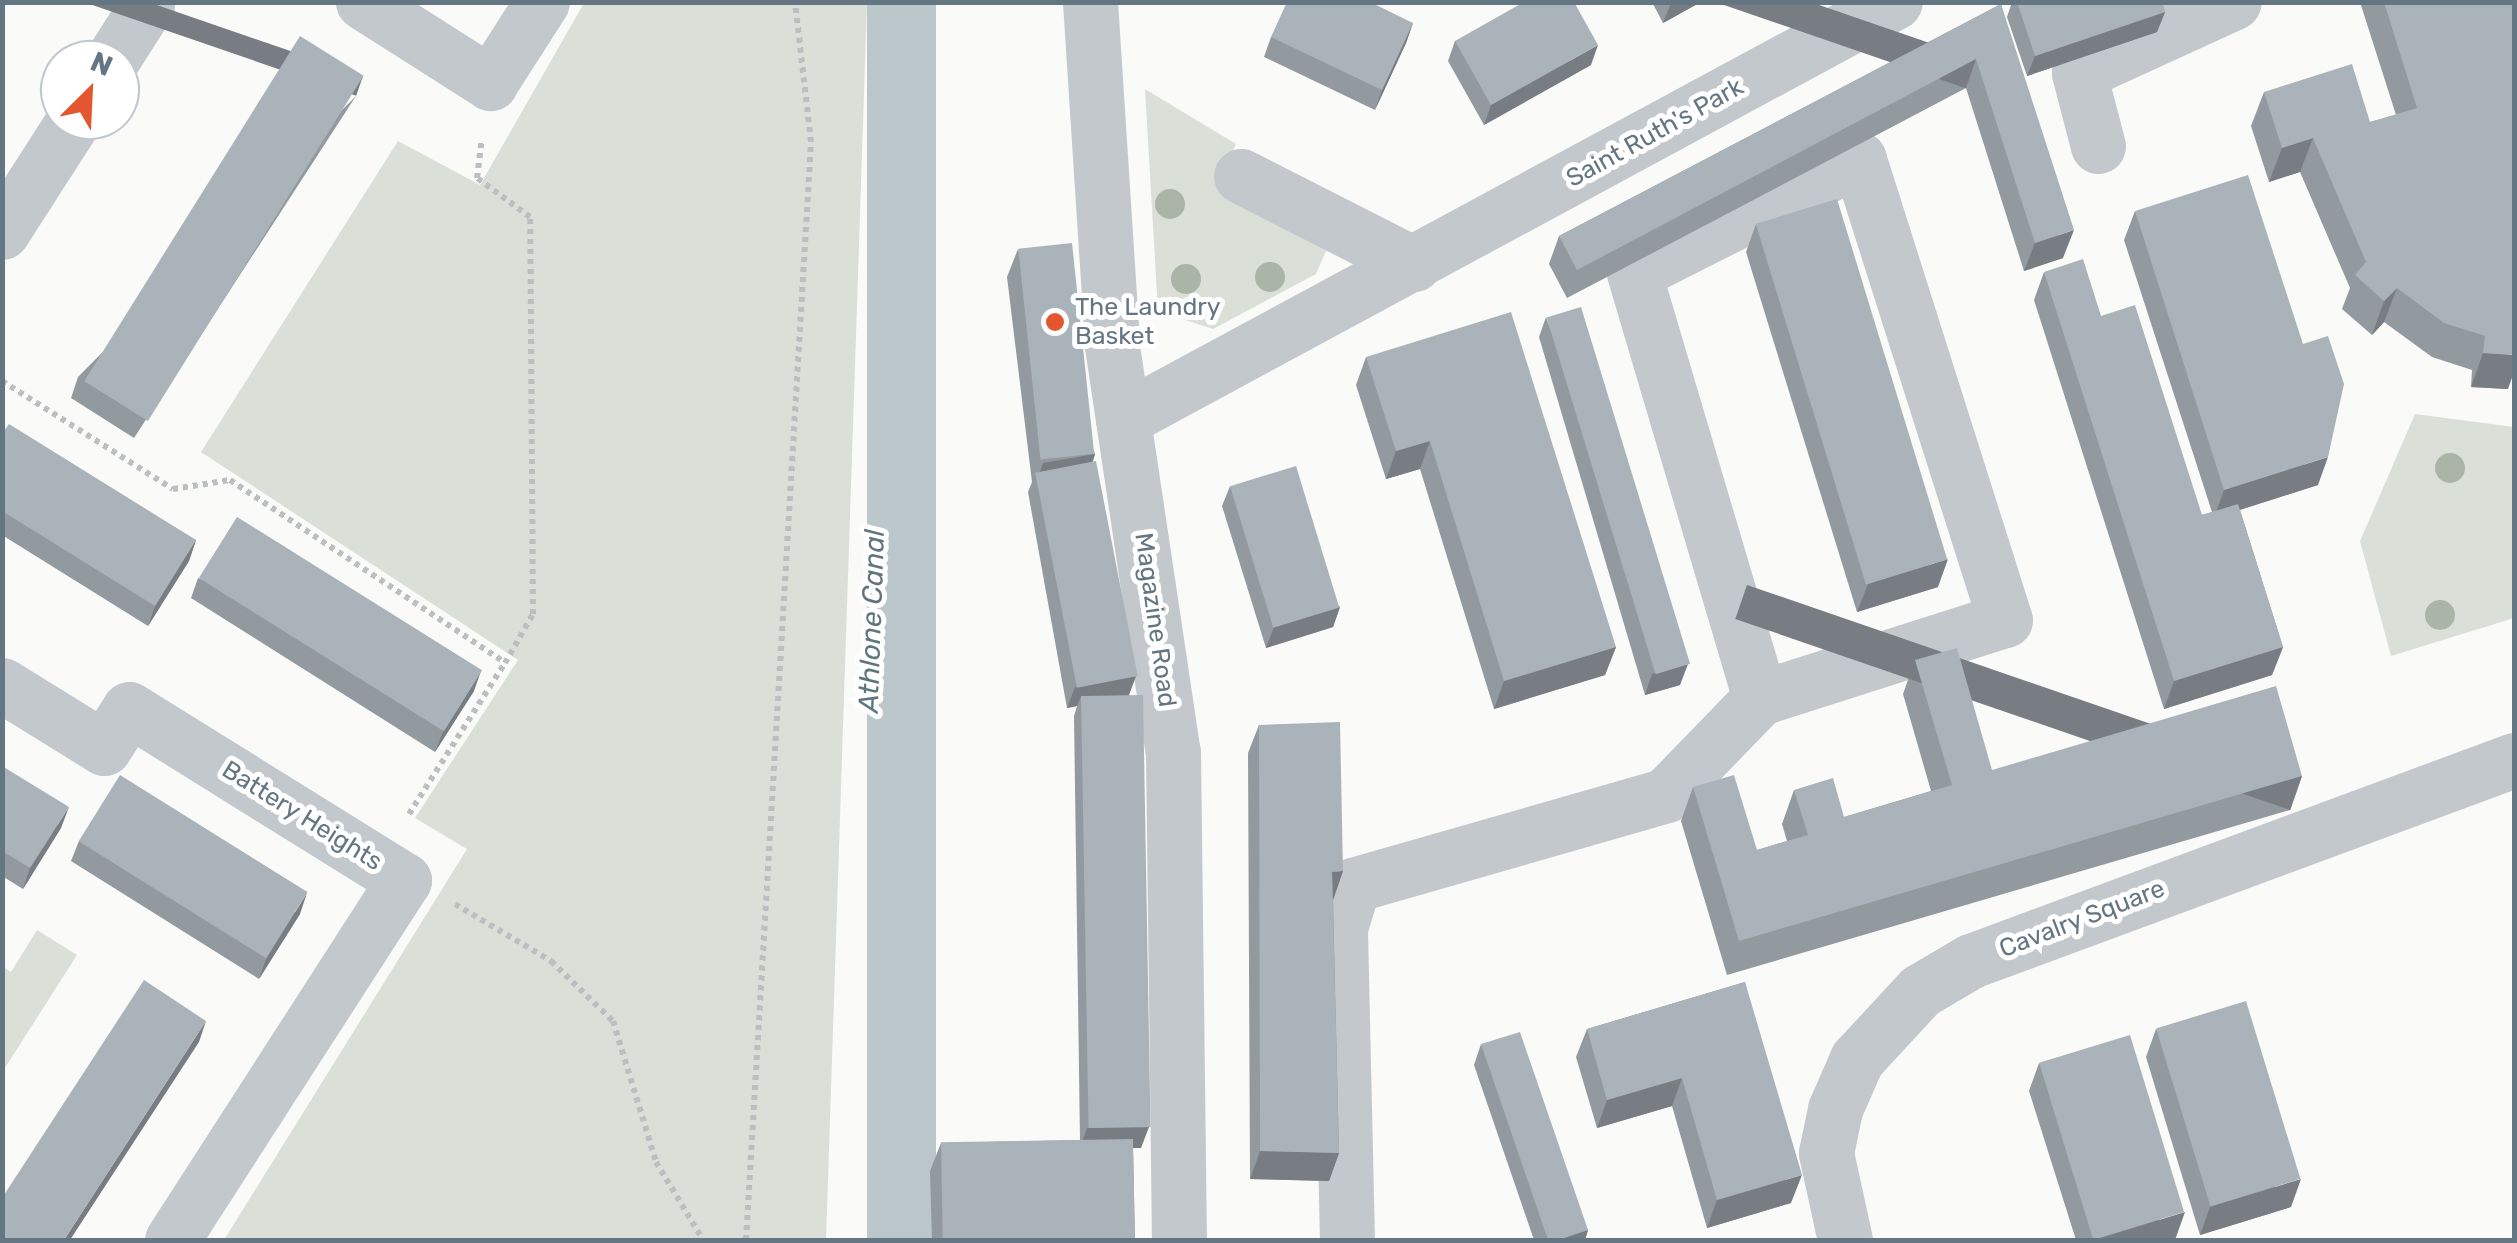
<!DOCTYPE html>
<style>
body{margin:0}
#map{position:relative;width:2517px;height:1243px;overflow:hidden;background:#fafaf8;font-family:Rubik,sans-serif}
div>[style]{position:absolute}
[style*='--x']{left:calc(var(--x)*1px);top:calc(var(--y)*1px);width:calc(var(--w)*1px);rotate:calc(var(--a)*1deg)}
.green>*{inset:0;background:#dadfd7}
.water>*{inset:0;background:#bbc7cb;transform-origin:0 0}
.path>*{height:6px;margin-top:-3px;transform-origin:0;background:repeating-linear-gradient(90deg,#bbbfc2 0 5px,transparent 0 10px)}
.minor>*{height:55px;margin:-27.5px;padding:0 27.5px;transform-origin:27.5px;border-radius:27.5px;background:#c3c8cc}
.trees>*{width:30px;height:30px;margin:-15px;border-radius:50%;background:#aab4a7}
.wall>*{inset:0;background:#929a9f}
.shaded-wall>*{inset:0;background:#777d82;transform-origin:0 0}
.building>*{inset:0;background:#aab3b9;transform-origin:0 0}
.dots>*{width:28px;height:28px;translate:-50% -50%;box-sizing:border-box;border:5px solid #fff;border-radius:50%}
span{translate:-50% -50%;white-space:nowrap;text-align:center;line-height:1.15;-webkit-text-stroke:10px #fff;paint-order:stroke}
.street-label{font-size:25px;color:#657683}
.poi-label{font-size:25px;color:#657683}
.left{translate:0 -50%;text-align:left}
.water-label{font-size:28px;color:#60757c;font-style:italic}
.frame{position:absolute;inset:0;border:5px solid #657683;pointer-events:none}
.north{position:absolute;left:40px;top:40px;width:100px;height:100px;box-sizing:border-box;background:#fff;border:2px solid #c1c8cd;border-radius:50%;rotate:24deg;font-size:28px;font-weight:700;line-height:40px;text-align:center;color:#657683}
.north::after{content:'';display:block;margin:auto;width:35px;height:45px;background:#e4572e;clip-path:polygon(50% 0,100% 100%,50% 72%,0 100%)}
</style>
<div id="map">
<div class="green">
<div style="clip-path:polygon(584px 3px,867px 3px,826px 1240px,224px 1240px,467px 849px,415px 818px,518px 660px,201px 452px,398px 141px,480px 185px)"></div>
<div style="clip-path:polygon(1145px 89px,1236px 144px,1217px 184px,1329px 244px,1316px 274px,1213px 329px,1158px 311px)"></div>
<div style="clip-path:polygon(2415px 414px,2514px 427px,2514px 618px,2391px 656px,2360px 541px)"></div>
<div style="clip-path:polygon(37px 930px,77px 955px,3px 1071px,3px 967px,11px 972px)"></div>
</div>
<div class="water">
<div style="left:867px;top:3px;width:69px;height:1238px"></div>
</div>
<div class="path">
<div style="--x:2;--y:381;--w:202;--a:32.3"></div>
<div style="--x:173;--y:489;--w:58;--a:-9"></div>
<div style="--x:230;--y:480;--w:330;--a:33.6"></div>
<div style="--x:505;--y:663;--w:56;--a:-60.3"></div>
<div style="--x:533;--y:614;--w:397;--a:-90.4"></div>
<div style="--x:530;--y:217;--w:66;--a:-143.7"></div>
<div style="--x:477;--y:178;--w:39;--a:-83"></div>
<div style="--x:409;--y:814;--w:179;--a:-57.6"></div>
<div style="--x:455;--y:904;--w:112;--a:30.7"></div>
<div style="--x:551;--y:961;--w:86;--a:44.1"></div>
<div style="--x:613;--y:1021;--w:147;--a:73"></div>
<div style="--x:656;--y:1162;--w:91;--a:58.9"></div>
<div style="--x:746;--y:1240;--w:1100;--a:-86.61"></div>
<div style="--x:811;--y:142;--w:141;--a:-96.5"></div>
</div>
<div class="minor">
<div style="--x:363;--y:2;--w:151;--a:32.5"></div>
<div style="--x:490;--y:83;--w:96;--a:-57.3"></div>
<div style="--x:1090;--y:2;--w:345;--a:86.3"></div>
<div style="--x:1112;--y:346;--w:411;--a:81.5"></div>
<div style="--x:1173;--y:752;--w:488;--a:89.3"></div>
<div style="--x:112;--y:60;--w:65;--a:-57.5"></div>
<div style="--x:2098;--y:146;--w:75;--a:-104.6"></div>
<div style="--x:2079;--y:73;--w:170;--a:-24.6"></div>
<div style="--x:1241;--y:176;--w:194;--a:27"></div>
<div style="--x:2;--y:232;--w:133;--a:-57.3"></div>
<div style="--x:1123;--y:419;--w:877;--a:-28.38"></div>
<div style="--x:2;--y:685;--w:120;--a:31.7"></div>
<div style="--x:104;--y:748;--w:46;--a:-57.3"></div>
<div style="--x:129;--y:709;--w:324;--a:31.9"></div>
<div style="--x:404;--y:880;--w:428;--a:122.8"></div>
<div style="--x:1347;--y:1240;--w:312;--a:-91.3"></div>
<div style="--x:1340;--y:928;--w:45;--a:-73.2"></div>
<div style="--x:1353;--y:885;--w:326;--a:-16"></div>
<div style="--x:1666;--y:795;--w:135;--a:-45.9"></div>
<div style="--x:1760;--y:698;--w:257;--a:-17.7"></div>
<div style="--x:2005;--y:620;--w:484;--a:-107.6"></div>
<div style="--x:1859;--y:159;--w:252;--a:153.1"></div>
<div style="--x:1634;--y:273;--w:443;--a:73.5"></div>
<div style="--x:1845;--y:1240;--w:89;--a:-102.3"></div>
<div style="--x:1826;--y:1153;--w:45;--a:-78.4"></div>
<div style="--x:1835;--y:1109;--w:55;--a:-66.3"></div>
<div style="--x:1857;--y:1059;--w:93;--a:-47.2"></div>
<div style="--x:1920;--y:991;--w:59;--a:-30.5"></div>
<div style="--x:1971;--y:961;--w:579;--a:-20.31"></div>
</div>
<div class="trees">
<div style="left:1170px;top:204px"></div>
<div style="left:1270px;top:277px"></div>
<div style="left:1186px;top:279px"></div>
<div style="left:2450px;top:468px"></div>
<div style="left:2440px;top:615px"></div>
</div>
<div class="wall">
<div style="clip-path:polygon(1652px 2px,1701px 2px,1663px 23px)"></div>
<div style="clip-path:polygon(2012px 2px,2162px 2px,2165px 12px,2157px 32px,2027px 76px,2007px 17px)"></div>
<div style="clip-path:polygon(2360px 2px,2514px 2px,2508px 389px,2471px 387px,2472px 370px,2432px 357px,2384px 322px,2372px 335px,2342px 309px,2350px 288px,2300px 172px,2269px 182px,2251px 126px,2264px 92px,2370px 122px,2396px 115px)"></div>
<div style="clip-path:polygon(2001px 4px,2063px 258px,2024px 271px,1966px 88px,1567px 298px,1549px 264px,1559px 236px)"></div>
<div style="clip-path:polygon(1413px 23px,1406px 43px,1375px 110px,1264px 57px,1271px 37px)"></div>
<div style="clip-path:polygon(1455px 41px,1591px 65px,1484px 125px,1448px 61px)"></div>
<div style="clip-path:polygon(356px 96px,134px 438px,71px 398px,78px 377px)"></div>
<div style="clip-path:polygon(2135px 211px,2318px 485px,2240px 510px,2283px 647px,2272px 675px,2164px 709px,2034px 300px,2044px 272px,2202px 515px,2212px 512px,2124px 240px)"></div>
<div style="clip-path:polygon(1756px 224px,1938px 587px,1857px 612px,1746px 252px)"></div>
<div style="clip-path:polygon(1018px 249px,1095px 454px,1093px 462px,1136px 676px,1129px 695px,1141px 1148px,1133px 1148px,1135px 1240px,932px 1240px,930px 1171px,941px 1143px,1080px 1140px,1074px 716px,1077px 706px,1067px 708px,1028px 492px,1032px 482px,1007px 277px)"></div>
<div style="clip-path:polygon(1546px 317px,1680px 685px,1645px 695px,1539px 337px)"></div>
<div style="clip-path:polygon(1366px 357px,1616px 647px,1605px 675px,1494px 709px,1420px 469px,1386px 479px,1356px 385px)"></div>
<div style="clip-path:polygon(2px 434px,196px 540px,189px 561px,148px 626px,2px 535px)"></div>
<div style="clip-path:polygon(1230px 486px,1340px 607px,1333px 627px,1266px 648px,1222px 506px)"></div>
<div style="clip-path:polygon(198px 578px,474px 691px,435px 752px,191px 598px)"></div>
<div style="clip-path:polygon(1915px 660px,1992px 770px,2302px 776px,2290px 810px,1727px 975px,1681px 821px,1693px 787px,1757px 850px,1787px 841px,1782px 824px,1794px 790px,1844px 817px,1931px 791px,1903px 694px)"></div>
<div style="clip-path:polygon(1259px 725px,1343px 871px,1333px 900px,1339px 1153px,1329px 1181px,1250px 1179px,1248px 753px)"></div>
<div style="clip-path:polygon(2px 766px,61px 828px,23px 889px,2px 876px)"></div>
<div style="clip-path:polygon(79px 841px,300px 914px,259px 979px,71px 861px)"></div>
<div style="clip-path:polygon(1745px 982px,1791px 1203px,1707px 1228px,1672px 1106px,1597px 1128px,1576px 1057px,1587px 1029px)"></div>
<div style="clip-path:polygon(2156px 1029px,2291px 1207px,2200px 1235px,2146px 1057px)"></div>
<div style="clip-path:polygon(1481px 1044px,1588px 1230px,1585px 1240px,1534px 1240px,1474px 1065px)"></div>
<div style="clip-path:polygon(2039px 1063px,2175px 1240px,2076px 1240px,2029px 1091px)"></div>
</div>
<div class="shaded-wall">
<div style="clip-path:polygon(1701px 2px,1663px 23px,1671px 3px)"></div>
<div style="clip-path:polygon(2165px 12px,2157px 32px,2027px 76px,2035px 56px)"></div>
<div style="clip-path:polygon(1413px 23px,1406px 43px,1375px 110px,1382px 90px)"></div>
<div style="clip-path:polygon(1598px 45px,1591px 65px,1484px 125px,1491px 105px)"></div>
<div style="left:1976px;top:59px;width:31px;height:451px;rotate:109deg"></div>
<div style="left:363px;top:76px;width:21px;height:408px;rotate:109deg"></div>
<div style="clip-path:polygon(2313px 138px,2300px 172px,2269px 182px,2282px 148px)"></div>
<div style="clip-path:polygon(2074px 230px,2063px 258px,2024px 271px,2035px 243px)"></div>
<div style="clip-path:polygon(2397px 288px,2384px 322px,2372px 335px,2384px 301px)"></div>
<div style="clip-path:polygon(2483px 353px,2514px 355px,2514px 372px,2508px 389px,2471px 387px)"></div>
<div style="clip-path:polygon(1430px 441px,1420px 469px,1386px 479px,1396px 451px)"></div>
<div style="clip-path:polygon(1095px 454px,1085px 482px,1037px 481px,1043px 463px)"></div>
<div style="clip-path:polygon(2328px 457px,2318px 485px,2214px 518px,2224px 490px)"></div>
<div style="clip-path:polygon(196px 540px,189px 561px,148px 626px,155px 606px)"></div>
<div style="clip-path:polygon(1948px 559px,1938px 587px,1857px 612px,1868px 584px)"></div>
<div style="clip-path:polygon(1340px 607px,1333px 627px,1266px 648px,1274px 627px)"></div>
<div style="clip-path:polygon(1616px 647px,1605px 675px,1494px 709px,1504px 681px)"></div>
<div style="clip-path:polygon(2283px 647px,2272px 675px,2164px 709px,2174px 681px)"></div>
<div style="clip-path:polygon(1688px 664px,1680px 685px,1645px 695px,1652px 674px)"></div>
<div style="clip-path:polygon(481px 671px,474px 691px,435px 752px,443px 732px)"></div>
<div style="clip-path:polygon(1136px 676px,1128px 697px,1081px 696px,1077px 706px,1067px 708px,1075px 687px)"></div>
<div style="left:2302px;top:776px;width:36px;height:587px;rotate:109deg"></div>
<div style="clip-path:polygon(69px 807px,61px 828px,23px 889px,30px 868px)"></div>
<div style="clip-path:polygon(1343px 871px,1333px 900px,1332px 872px)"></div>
<div style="clip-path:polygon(307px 893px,300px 914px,259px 979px,266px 959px)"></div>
<div style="clip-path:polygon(206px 1021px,199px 1042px,70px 1240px,64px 1240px)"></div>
<div style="clip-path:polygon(1682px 1078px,1672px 1106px,1597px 1128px,1607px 1100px)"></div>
<div style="clip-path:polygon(1149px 1127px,1141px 1148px,1080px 1148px,1087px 1128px)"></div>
<div style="clip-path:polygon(1260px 1151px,1339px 1153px,1329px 1181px,1250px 1179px)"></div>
<div style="clip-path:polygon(1802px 1175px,1791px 1203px,1707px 1228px,1717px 1200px)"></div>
<div style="clip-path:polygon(2301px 1179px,2291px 1207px,2200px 1235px,2210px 1207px)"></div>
<div style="clip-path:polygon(2185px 1212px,2175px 1240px,2094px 1240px)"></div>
<div style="clip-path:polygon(1588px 1230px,1585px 1240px,1558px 1240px)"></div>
</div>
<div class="building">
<div style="clip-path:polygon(1287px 2px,1370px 2px,1413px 23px,1382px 90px,1271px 37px)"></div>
<div style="clip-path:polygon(1524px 2px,1574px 2px,1598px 45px,1491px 105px,1455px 41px)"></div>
<div style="clip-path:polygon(2017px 2px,2162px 2px,2165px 12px,2035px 56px)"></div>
<div style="clip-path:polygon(2384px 2px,2514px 2px,2514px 355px,2483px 353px,2485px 336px,2444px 323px,2397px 288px,2384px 301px,2355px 275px,2366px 262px,2313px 138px,2282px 148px,2264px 92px,2352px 64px,2370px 122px,2417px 108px)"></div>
<div style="clip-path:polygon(2001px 4px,2074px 230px,2035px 243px,1976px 59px,1577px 270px,1559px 236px)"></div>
<div style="left:300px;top:36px;width:75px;height:407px;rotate:32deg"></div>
<div style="clip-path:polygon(2248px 175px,2303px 344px,2328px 336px,2344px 384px,2328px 457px,2224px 490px,2135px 211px)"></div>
<div style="left:1837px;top:199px;width:377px;height:85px;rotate:73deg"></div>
<div style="left:1072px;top:243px;width:212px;height:54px;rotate:84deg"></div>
<div style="clip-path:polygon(2083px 259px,2101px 316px,2135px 305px,2202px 515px,2238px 504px,2283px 647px,2174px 681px,2044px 272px)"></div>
<div style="left:1581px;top:307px;width:373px;height:36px;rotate:73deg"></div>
<div style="clip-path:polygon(1511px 312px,1616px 647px,1504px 681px,1430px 441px,1396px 451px,1366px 357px)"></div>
<div style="clip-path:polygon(9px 424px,196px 540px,155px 606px,2px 511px,2px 434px)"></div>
<div style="left:1096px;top:461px;width:219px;height:62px;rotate:79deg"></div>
<div style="left:1296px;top:466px;width:148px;height:69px;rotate:73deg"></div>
<div style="left:237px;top:517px;width:289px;height:72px;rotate:32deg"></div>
<div style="clip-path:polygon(1957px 648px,1992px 770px,2276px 686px,2302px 776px,1739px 941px,1693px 787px,1734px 775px,1757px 850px,1808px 835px,1794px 790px,1833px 778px,1844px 817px,1952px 785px,1915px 660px)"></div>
<div style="left:1143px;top:695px;width:432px;height:62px;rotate:89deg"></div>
<div style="clip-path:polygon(1340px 722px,1343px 871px,1332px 872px,1339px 1153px,1260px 1151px,1259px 725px)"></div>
<div style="clip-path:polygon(2px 766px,69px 807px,30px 868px,2px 851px)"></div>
<div style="left:120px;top:775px;width:221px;height:78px;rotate:32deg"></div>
<div style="clip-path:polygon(144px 980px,206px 1021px,64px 1240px,2px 1240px,2px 1198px)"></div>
<div style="clip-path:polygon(1745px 982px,1802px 1175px,1717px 1200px,1682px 1078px,1607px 1100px,1587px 1029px)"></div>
<div style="left:2246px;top:1001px;width:186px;height:94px;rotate:73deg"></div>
<div style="clip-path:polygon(1520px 1032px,1588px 1230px,1558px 1240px,1548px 1240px,1481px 1044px)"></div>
<div style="left:2130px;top:1035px;width:185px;height:95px;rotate:73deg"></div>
<div style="left:1133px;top:1139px;width:101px;height:192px;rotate:89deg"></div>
</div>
<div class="dots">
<div style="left:1055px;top:322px;background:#e4572e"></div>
</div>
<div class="street-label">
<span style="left:1655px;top:133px;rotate:-29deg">Saint Ruth's Park</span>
<span style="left:1155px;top:620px;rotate:82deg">Magazine Road</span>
<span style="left:302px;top:816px;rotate:32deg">Battery Heights</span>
<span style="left:2082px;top:919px;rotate:-21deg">Cavalry Square</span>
</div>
<div class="poi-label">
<span class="left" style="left:1075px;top:322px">The Laundry<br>Basket</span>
</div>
<div class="water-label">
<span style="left:872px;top:621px;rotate:-88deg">Athlone Canal</span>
</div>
<div class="frame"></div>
<div class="north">N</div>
</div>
